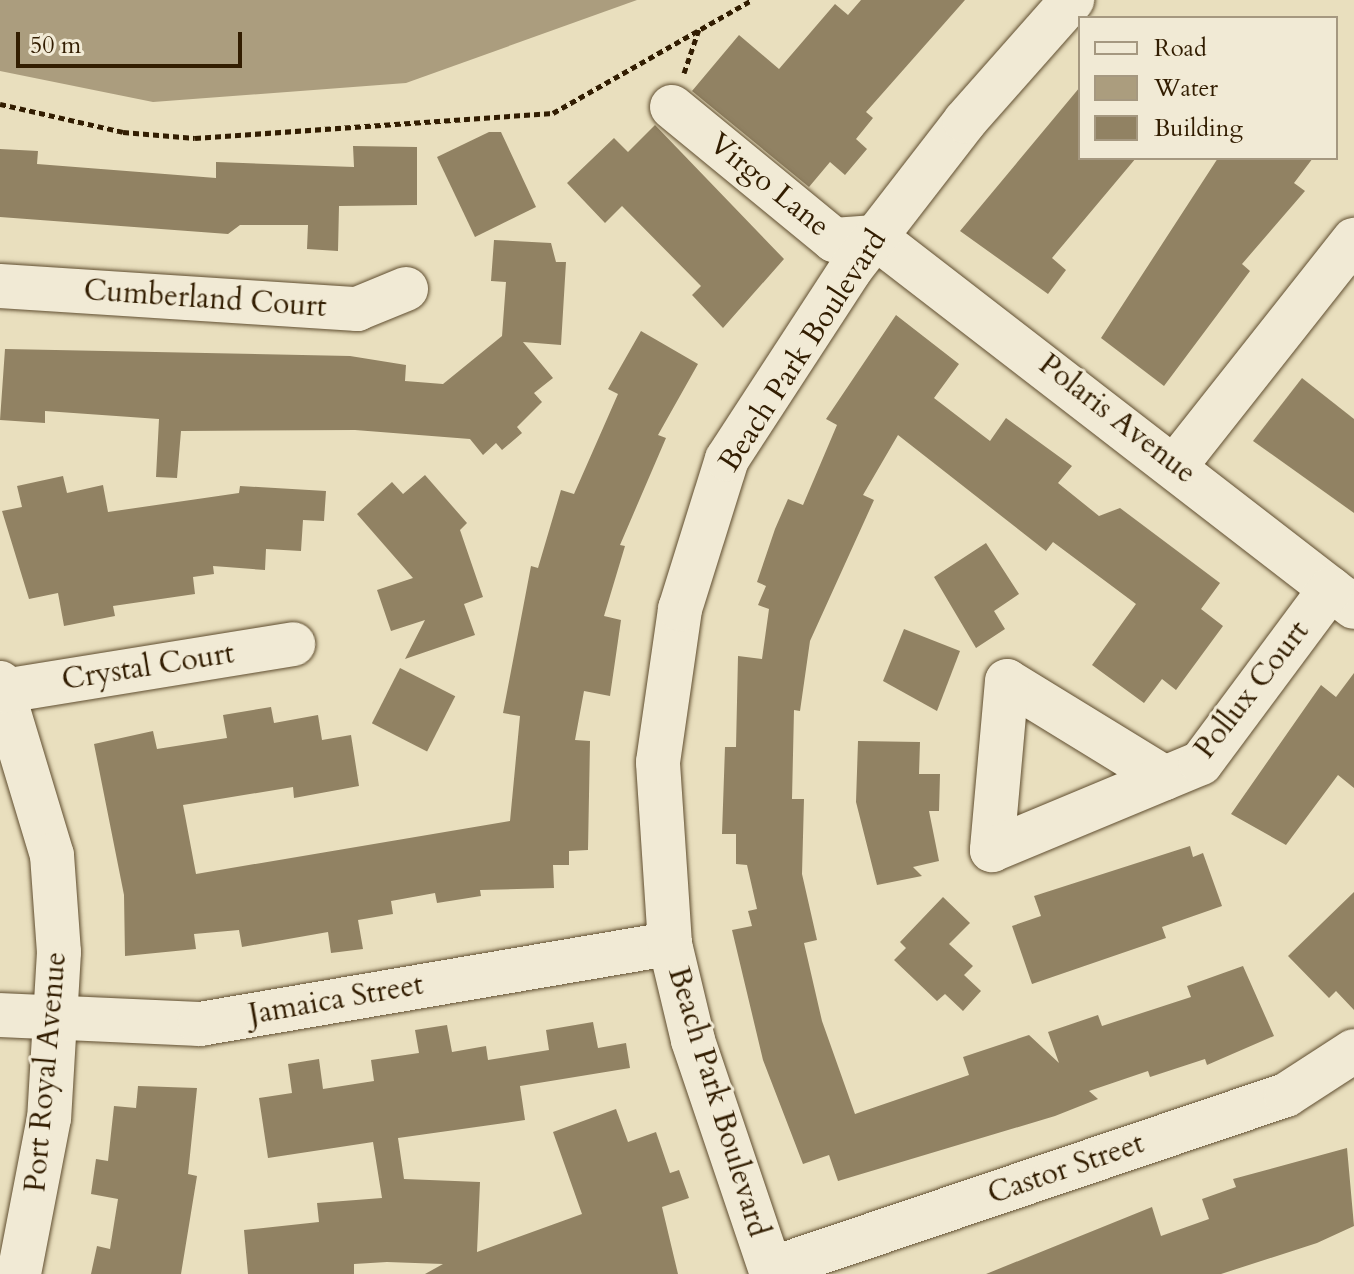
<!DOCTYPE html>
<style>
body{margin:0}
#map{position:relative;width:1354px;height:1274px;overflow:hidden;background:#e9dfbe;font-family:Cardo,serif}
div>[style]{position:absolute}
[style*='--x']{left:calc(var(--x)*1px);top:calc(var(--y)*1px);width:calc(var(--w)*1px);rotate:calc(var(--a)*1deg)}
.water>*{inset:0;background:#ab9d7e}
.building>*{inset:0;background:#918263;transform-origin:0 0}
.path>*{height:5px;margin-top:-2.5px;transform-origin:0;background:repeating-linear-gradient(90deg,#321d01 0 6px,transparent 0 10px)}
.roads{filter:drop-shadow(0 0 2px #604e30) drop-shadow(0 0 2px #604e30)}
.minor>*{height:44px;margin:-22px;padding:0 22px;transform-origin:22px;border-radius:22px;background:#f1ead5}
span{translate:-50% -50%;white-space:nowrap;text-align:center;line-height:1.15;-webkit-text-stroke:6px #f1ead5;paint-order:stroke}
.street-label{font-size:30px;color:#321d01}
.legend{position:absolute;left:1078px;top:16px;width:260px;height:144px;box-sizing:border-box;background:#f1ead5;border:2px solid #a59880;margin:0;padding:10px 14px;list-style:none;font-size:24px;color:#321d01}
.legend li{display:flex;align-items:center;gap:16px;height:40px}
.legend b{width:40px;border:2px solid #a59880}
.scale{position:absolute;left:16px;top:32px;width:226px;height:36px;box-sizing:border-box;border:4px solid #321d01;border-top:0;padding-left:10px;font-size:24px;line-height:28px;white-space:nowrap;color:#321d01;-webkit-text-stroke:6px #f1ead5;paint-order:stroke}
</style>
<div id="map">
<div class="water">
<div style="clip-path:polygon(0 0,637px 0,406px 83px,153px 102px,0 71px)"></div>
</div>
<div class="building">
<div style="clip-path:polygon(861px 0,965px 0,866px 112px,873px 118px,856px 139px,867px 149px,845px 175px,830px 162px,809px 187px,692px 91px,739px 35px,779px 69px,835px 4px,848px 15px)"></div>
<div style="clip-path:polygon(1080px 87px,1080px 158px,1136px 158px,1052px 258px,1066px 270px,1048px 294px,960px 231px)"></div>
<div style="clip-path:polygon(655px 125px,784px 259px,723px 328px,692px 295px,701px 286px,622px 206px,605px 223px,567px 183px,614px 138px,628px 152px)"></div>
<div style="clip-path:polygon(489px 132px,501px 132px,536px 207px,475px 237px,437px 157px)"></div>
<div style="clip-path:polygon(353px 146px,417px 147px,417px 205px,339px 206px,338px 251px,307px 249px,308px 225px,240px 225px,228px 234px,0 217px,0 149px,38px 151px,37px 164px,216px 178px,216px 162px,354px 167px)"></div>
<div style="clip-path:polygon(1218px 158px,1313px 158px,1294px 183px,1305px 191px,1242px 264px,1250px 271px,1164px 386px,1101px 338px)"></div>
<div style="clip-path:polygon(494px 240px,551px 243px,556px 262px,566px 262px,561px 345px,523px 342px,553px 378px,534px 393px,542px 402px,517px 427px,522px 433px,502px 450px,496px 443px,483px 455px,470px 439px,355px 430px,181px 431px,177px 478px,156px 477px,159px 419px,45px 411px,45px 423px,0 420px,5px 349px,350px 356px,406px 365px,405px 381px,443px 384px,502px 336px,506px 282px,491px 281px)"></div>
<div style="clip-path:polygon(896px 315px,959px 364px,934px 398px,990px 441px,1006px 418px,1072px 466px,1058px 483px,1099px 516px,1120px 508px,1220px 583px,1201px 609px,1223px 626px,1176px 690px,1162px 679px,1144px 703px,1092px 665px,1136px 604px,1053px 542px,1046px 551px,898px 435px,863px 495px,874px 500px,810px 641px,800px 711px,794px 710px,792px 799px,804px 799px,802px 874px,817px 940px,804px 943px,822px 1021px,855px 1114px,969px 1075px,963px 1057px,1029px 1035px,1059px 1063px,1048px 1032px,1098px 1015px,1102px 1026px,1191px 997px,1187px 986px,1243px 966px,1274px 1036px,1207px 1065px,1205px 1059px,1150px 1077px,1148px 1071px,1089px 1091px,1098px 1099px,1055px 1116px,838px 1181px,829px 1155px,803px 1164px,763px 1060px,732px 930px,752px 926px,748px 911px,757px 909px,747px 865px,736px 864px,736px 834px,722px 834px,725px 747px,736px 747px,738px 656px,762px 659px,769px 609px,758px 605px,766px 586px,757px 582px,775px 529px,788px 499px,803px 505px,837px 425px,826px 419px)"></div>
<div style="clip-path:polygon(641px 331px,698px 364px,658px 435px,666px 438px,620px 545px,625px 546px,604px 616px,621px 620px,610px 696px,584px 691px,575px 740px,590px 741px,588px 850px,569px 851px,569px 865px,553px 865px,554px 888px,480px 890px,481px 896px,437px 903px,435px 893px,391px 901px,393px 914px,358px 920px,363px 949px,331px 953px,328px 932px,242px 947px,239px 930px,194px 934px,196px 949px,125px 956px,124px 895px,94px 744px,153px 731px,157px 749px,227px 738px,223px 715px,271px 707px,274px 723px,318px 715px,322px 740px,351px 735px,359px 786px,294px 798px,293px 787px,183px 805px,196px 874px,510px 821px,520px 716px,503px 713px,531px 566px,538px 568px,561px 490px,574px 494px,618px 394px,608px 389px)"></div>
<div style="clip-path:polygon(1302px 378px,1354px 419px,1354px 513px,1253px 441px)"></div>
<div style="clip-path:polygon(425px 475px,467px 523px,460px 530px,483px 597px,464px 604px,475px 635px,405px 659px,425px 620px,391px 631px,377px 590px,413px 578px,357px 514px,392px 482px,403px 494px)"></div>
<div style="clip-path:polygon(63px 476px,67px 493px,103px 485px,108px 512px,239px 493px,240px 486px,326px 491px,324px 521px,303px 520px,301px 551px,266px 549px,265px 570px,213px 566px,214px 574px,193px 577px,195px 594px,113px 606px,115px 616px,64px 626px,58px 593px,29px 599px,2px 511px,22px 507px,17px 486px)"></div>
<div style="clip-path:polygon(986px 543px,1019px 594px,994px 611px,1005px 629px,976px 648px,934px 577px)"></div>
<div style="clip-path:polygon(904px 629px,960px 651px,937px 711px,883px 681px)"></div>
<div style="left:400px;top:668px;width:62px;height:62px;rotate:27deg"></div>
<div style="clip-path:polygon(1354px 673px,1354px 788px,1338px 775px,1286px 845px,1231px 814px,1321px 685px,1336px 697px)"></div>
<div style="clip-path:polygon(858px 741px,920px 742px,919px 774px,940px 774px,939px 811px,929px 811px,939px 861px,913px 867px,922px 876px,877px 885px,856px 802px)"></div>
<div style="clip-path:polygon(1190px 846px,1193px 857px,1203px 853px,1222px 906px,1162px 927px,1166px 938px,1032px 984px,1012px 926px,1041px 916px,1034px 896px)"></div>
<div style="clip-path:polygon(1354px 892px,1354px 1010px,1336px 991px,1329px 998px,1288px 956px)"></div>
<div style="clip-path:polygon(943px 897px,970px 923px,949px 944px,973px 966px,964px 975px,981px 991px,963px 1011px,945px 994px,937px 1001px,894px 960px,906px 948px,900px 942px)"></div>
<div style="clip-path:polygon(593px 1022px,598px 1048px,626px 1043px,630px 1068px,520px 1086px,525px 1120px,398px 1138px,404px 1179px,480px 1182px,477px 1252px,582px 1214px,553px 1132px,616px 1109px,628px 1142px,656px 1132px,670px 1173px,679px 1170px,689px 1198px,662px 1207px,678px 1274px,425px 1274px,443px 1264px,387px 1262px,354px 1264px,354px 1274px,248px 1274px,244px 1230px,319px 1222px,317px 1203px,382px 1198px,373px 1142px,268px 1158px,259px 1098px,292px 1093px,288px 1064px,319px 1059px,323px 1089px,374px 1081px,371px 1060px,419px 1053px,415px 1030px,447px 1025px,452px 1052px,486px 1046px,488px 1060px,549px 1050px,546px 1030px)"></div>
<div style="clip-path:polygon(138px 1086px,197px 1088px,188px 1174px,197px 1176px,181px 1274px,91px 1274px,97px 1246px,110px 1249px,118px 1199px,91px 1194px,96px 1159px,108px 1161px,114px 1106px,136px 1108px)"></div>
<div style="clip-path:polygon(1347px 1148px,1354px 1226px,1317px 1243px,1221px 1274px,986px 1274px,1152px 1207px,1161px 1236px,1209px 1219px,1202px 1199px,1236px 1187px,1233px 1179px)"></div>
</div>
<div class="path">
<div style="--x:684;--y:73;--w:46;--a:-71.2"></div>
<div style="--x:0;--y:104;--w:126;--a:12.8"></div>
<div style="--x:123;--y:132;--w:72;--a:4.8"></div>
<div style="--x:195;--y:138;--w:359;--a:-4"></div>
<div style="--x:553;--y:113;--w:229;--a:-29.6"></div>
</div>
<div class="roads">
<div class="minor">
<div style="--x:672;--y:107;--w:210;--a:39.4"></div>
<div style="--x:834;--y:240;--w:41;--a:-4.2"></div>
<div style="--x:875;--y:237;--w:605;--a:37.68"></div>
<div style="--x:0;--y:286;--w:358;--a:3.7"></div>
<div style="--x:357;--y:309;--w:53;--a:-22.2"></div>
<div style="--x:1176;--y:465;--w:287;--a:-51.7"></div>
<div style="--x:0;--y:683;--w:180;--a:73.2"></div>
<div style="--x:52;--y:855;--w:97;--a:85.9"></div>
<div style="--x:59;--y:952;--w:166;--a:93.4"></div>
<div style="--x:49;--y:1118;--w:159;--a:100.9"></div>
<div style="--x:4;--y:691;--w:293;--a:-9.2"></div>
<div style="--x:1165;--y:778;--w:185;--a:-148.5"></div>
<div style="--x:1007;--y:681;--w:170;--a:95.1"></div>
<div style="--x:992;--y:850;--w:226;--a:-22.6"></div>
<div style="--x:1201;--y:763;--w:217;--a:-53.4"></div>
<div style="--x:0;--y:1015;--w:200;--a:2.6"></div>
<div style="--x:200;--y:1024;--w:477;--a:-9.7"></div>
<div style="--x:771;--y:1269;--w:544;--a:-18.67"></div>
<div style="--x:1286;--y:1095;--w:81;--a:-32.9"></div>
<div style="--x:772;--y:1274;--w:247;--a:-108.7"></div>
<div style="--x:693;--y:1040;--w:99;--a:-103.5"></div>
<div style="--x:670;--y:944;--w:182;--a:-93.8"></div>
<div style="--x:658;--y:762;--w:155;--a:-81.8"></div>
<div style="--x:680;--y:609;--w:157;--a:-72.6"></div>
<div style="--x:727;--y:459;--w:225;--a:-56.9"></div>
<div style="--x:850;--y:270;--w:188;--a:-52.3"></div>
<div style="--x:965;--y:121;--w:162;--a:-48.5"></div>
</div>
</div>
<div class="street-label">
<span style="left:769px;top:185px;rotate:39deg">Virgo Lane</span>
<span style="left:205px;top:299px;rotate:4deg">Cumberland Court</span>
<span style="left:803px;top:351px;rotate:-57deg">Beach Park Boulevard</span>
<span style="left:1117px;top:419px;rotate:38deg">Polaris Avenue</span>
<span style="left:148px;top:667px;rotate:-9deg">Crystal Court</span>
<span style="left:1252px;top:690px;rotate:-52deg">Pollux Court</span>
<span style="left:336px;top:1000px;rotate:-10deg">Jamaica Street</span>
<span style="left:46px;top:1072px;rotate:-85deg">Port Royal Avenue</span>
<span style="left:718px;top:1102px;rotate:73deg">Beach Park Boulevard</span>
<span style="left:1066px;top:1169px;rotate:-19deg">Castor Street</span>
</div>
<ul class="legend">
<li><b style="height:10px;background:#f1ead5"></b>Road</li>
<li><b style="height:22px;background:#ab9d7e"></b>Water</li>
<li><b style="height:22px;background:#918263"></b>Building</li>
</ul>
<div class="scale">50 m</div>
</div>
